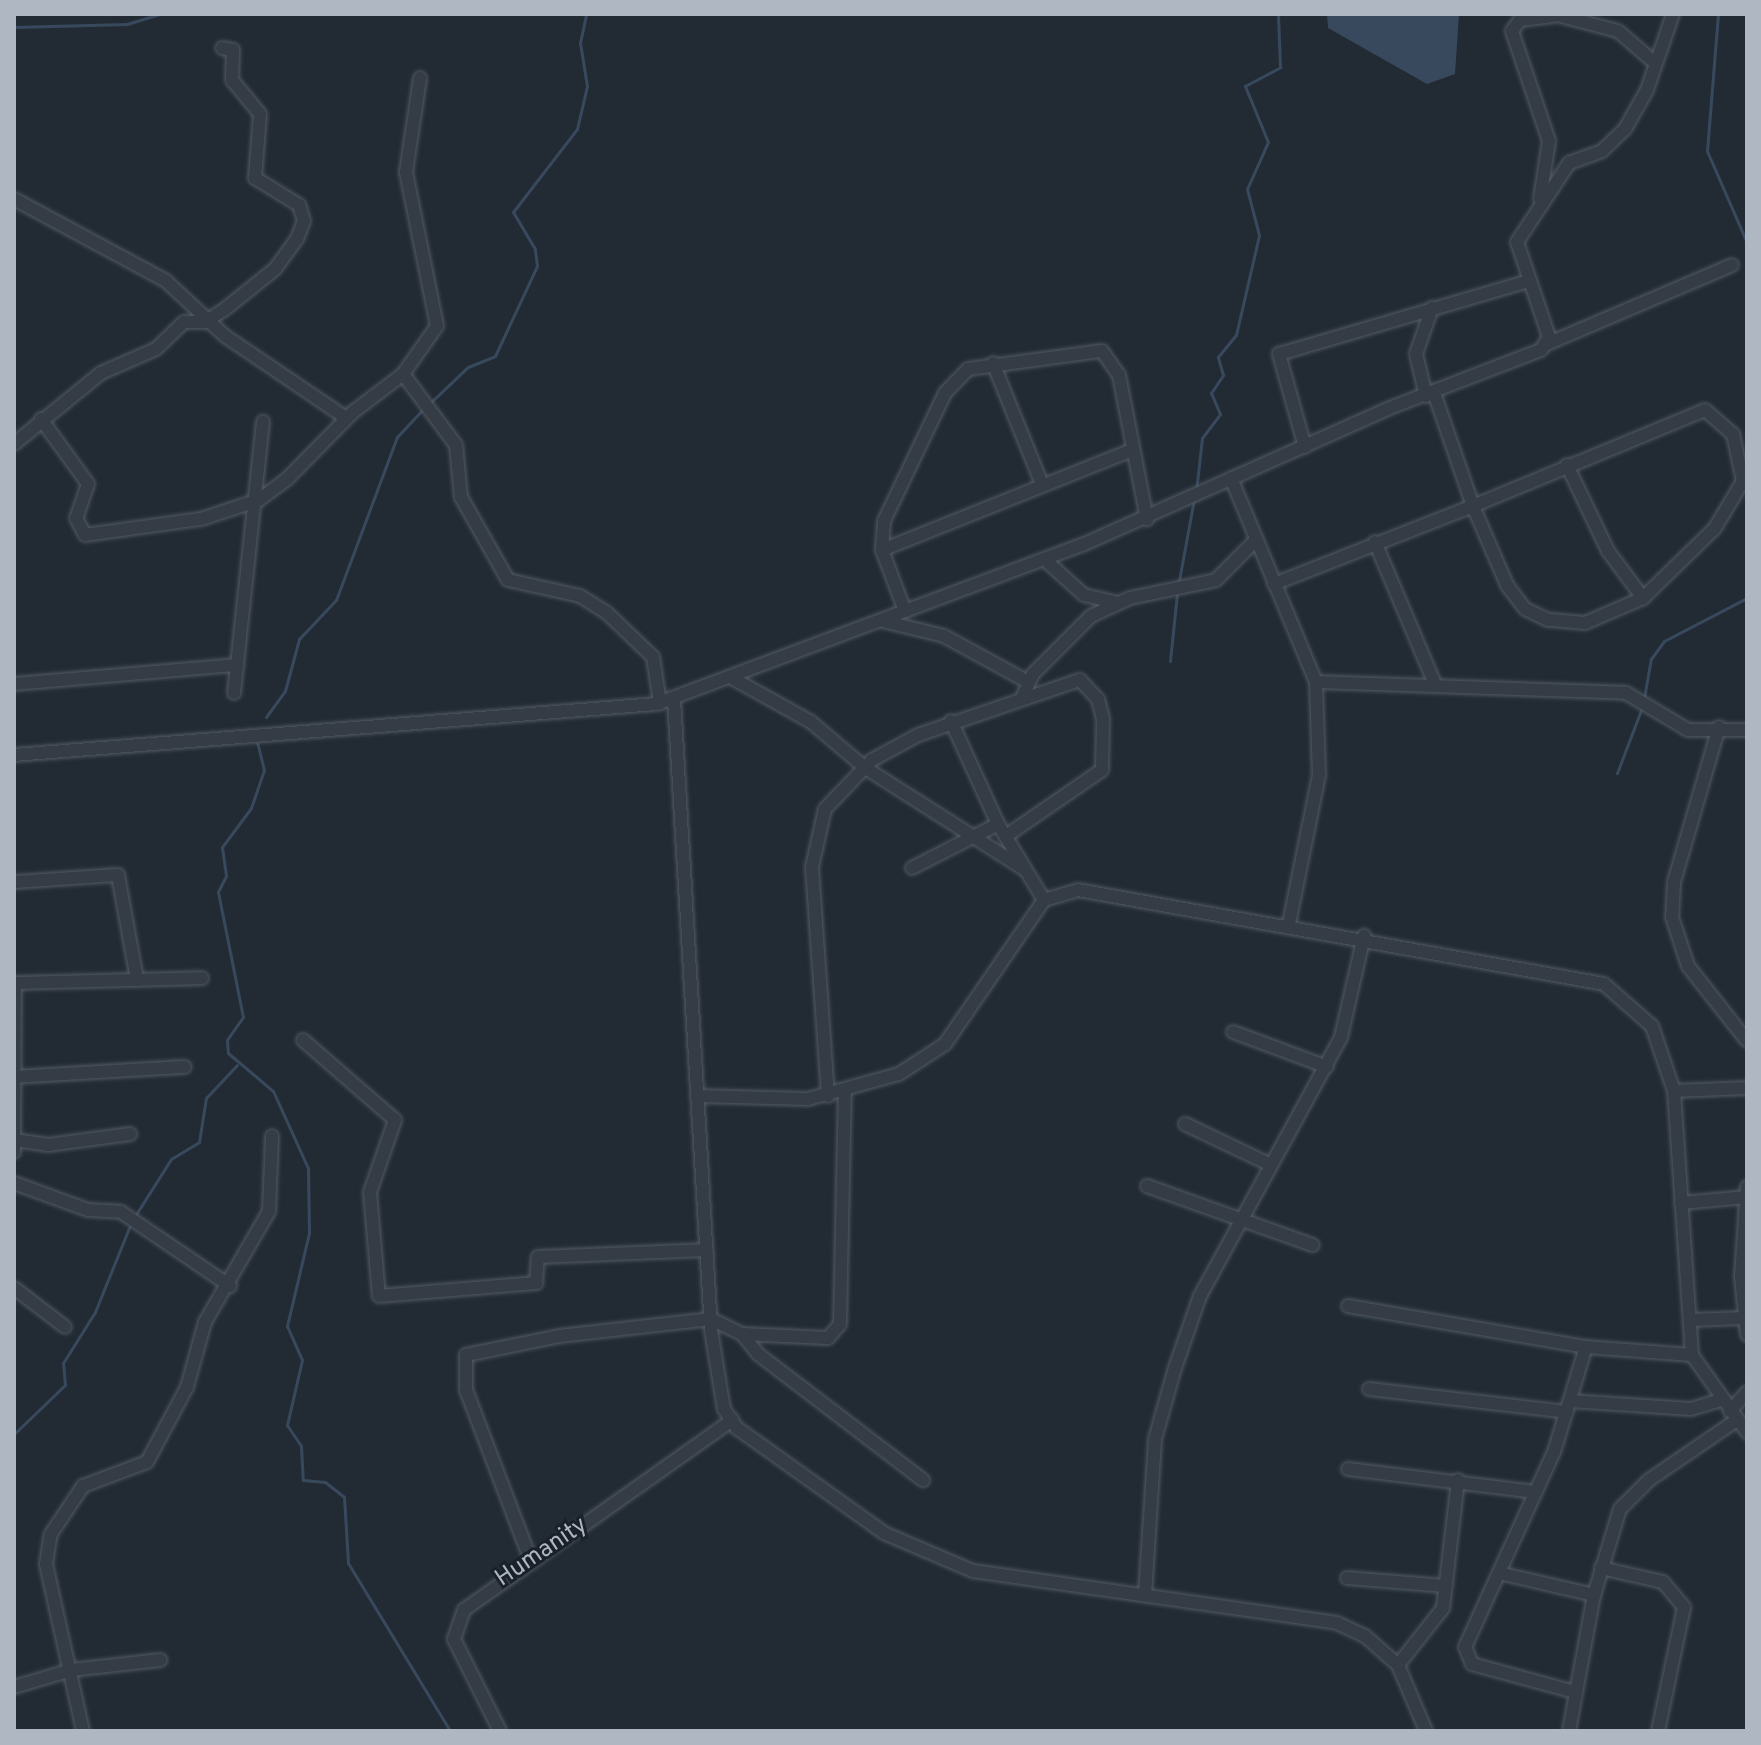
<!DOCTYPE html>
<style>
body{margin:0}
#map{position:relative;width:1761px;height:1745px;overflow:hidden;background:#222b34;font-family:Overpass,sans-serif}
div>[style]{position:absolute}
[style*='--x']{left:calc(var(--x)*1px);top:calc(var(--y)*1px);width:calc(var(--w)*1px);rotate:calc(var(--a)*1deg)}
.water>*{inset:0;background:#39495d}
.stream>*{height:3px;margin:-1.5px;padding:0 1.5px;transform-origin:1.5px;border-radius:1.5px;background:#39495d}
.roads{filter:drop-shadow(0 0 2px #525a63) drop-shadow(0 0 2px #525a63)}
.minor>*{height:12px;margin:-6px;padding:0 6px;transform-origin:6px;border-radius:6px;background:#353c45}
span{translate:-50% -50%;white-space:nowrap;text-align:center;line-height:1.15;-webkit-text-stroke:6px #1a212a;paint-order:stroke}
.street-label{font-size:24px;color:#afb7c2}
.frame{position:absolute;inset:0;border:16px solid #afb7c2;pointer-events:none}
</style>
<div id="map">
<div class="water">
<div style="clip-path:polygon(1327px 14px,1459px 14px,1455px 74px,1427px 84px,1328px 28px)"></div>
</div>
<div class="stream">
<div style="--x:1718;--y:14;--w:137;--a:94.6"></div>
<div style="--x:1707;--y:151;--w:100;--a:66.5"></div>
<div style="--x:14;--y:27;--w:113;--a:-1.5"></div>
<div style="--x:127;--y:24;--w:34;--a:-17"></div>
<div style="--x:430;--y:403;--w:52;--a:-43.5"></div>
<div style="--x:468;--y:367;--w:29;--a:-22"></div>
<div style="--x:495;--y:356;--w:99;--a:-65"></div>
<div style="--x:537;--y:266;--w:17;--a:-97"></div>
<div style="--x:535;--y:249;--w:43;--a:-120.7"></div>
<div style="--x:513;--y:212;--w:105;--a:-52.4"></div>
<div style="--x:577;--y:129;--w:44;--a:-76.9"></div>
<div style="--x:587;--y:86;--w:44;--a:-99.2"></div>
<div style="--x:580;--y:43;--w:30;--a:-78"></div>
<div style="--x:1196;--y:492;--w:54;--a:-83.7"></div>
<div style="--x:1202;--y:438;--w:30;--a:-53"></div>
<div style="--x:1220;--y:414;--w:23;--a:-113"></div>
<div style="--x:1211;--y:393;--w:22;--a:-56"></div>
<div style="--x:1223;--y:375;--w:19;--a:-106"></div>
<div style="--x:1218;--y:357;--w:28;--a:-51"></div>
<div style="--x:1236;--y:335;--w:103;--a:-77"></div>
<div style="--x:1259;--y:235;--w:48;--a:-104.6"></div>
<div style="--x:1247;--y:189;--w:51;--a:-65.9"></div>
<div style="--x:1268;--y:142;--w:61;--a:-112.3"></div>
<div style="--x:1245;--y:86;--w:40;--a:-28"></div>
<div style="--x:1280;--y:67;--w:53;--a:-92.2"></div>
<div style="--x:1178;--y:586;--w:88;--a:-79.6"></div>
<div style="--x:1170;--y:661;--w:68;--a:-84.1"></div>
<div style="--x:1644;--y:698;--w:40;--a:-80"></div>
<div style="--x:1651;--y:659;--w:22;--a:-54"></div>
<div style="--x:1664;--y:641;--w:93;--a:-27.4"></div>
<div style="--x:266;--y:717;--w:32;--a:-54"></div>
<div style="--x:285;--y:691;--w:54;--a:-74.9"></div>
<div style="--x:299;--y:639;--w:54;--a:-46.5"></div>
<div style="--x:336;--y:600;--w:174;--a:-69.5"></div>
<div style="--x:397;--y:437;--w:40;--a:-47"></div>
<div style="--x:257;--y:742;--w:29;--a:76"></div>
<div style="--x:264;--y:770;--w:40;--a:108.9"></div>
<div style="--x:251;--y:808;--w:49;--a:126.6"></div>
<div style="--x:222;--y:847;--w:29;--a:82"></div>
<div style="--x:226;--y:876;--w:18;--a:117"></div>
<div style="--x:218;--y:892;--w:127;--a:78.7"></div>
<div style="--x:243;--y:1017;--w:28;--a:125"></div>
<div style="--x:227;--y:1040;--w:13;--a:86"></div>
<div style="--x:228;--y:1053;--w:59;--a:40.2"></div>
<div style="--x:273;--y:1091;--w:85;--a:65.6"></div>
<div style="--x:308;--y:1168;--w:65;--a:89.1"></div>
<div style="--x:309;--y:1233;--w:96;--a:103.3"></div>
<div style="--x:287;--y:1326;--w:37;--a:66"></div>
<div style="--x:302;--y:1360;--w:67;--a:103"></div>
<div style="--x:287;--y:1425;--w:25;--a:56"></div>
<div style="--x:301;--y:1446;--w:34;--a:87"></div>
<div style="--x:303;--y:1480;--w:22;--a:5"></div>
<div style="--x:325;--y:1482;--w:24;--a:38"></div>
<div style="--x:344;--y:1497;--w:66;--a:86.5"></div>
<div style="--x:348;--y:1563;--w:197;--a:58.7"></div>
<div style="--x:1617;--y:773;--w:73;--a:-69.1"></div>
<div style="--x:135;--y:1216;--w:67;--a:-57.7"></div>
<div style="--x:171;--y:1159;--w:33;--a:-31"></div>
<div style="--x:199;--y:1142;--w:45;--a:-81"></div>
<div style="--x:206;--y:1098;--w:45;--a:-46.8"></div>
<div style="--x:14;--y:1434;--w:71;--a:-43.9"></div>
<div style="--x:65;--y:1385;--w:22;--a:-95"></div>
<div style="--x:63;--y:1363;--w:60;--a:-57.9"></div>
<div style="--x:95;--y:1312;--w:96;--a:-68"></div>
<div style="--x:14;--y:1677;--w:2;--a:90"></div>
<div style="--x:14;--y:1708;--w:17;--a:90"></div>
</div>
<div class="roads">
<div class="minor">
<div style="--x:1553;--y:14;--w:67;--a:14.7"></div>
<div style="--x:1618;--y:31;--w:49;--a:40.9"></div>
<div style="--x:14;--y:199;--w:173;--a:28.3"></div>
<div style="--x:166;--y:281;--w:81;--a:43"></div>
<div style="--x:225;--y:336;--w:146;--a:34.1"></div>
<div style="--x:1540;--y:199;--w:59;--a:-81.2"></div>
<div style="--x:1549;--y:141;--w:116;--a:-108.6"></div>
<div style="--x:1512;--y:31;--w:14;--a:-54"></div>
<div style="--x:1520;--y:20;--w:35;--a:-7"></div>
<div style="--x:1547;--y:344;--w:201;--a:-23.1"></div>
<div style="--x:993;--y:363;--w:131;--a:68"></div>
<div style="--x:403;--y:374;--w:89;--a:53.3"></div>
<div style="--x:456;--y:445;--w:52;--a:84.5"></div>
<div style="--x:461;--y:497;--w:95;--a:60.5"></div>
<div style="--x:508;--y:580;--w:74;--a:12.5"></div>
<div style="--x:580;--y:596;--w:32;--a:32"></div>
<div style="--x:607;--y:613;--w:64;--a:43.7"></div>
<div style="--x:653;--y:657;--w:47;--a:81.3"></div>
<div style="--x:1426;--y:396;--w:43;--a:-103.4"></div>
<div style="--x:1416;--y:354;--w:49;--a:-70.8"></div>
<div style="--x:41;--y:419;--w:80;--a:54.1"></div>
<div style="--x:88;--y:484;--w:36;--a:109"></div>
<div style="--x:76;--y:518;--w:19;--a:62"></div>
<div style="--x:85;--y:535;--w:117;--a:-7.9"></div>
<div style="--x:201;--y:519;--w:61;--a:-18.1"></div>
<div style="--x:259;--y:500;--w:36;--a:-37"></div>
<div style="--x:288;--y:478;--w:93;--a:-45.4"></div>
<div style="--x:353;--y:412;--w:63;--a:-37.2"></div>
<div style="--x:403;--y:374;--w:59;--a:-54.7"></div>
<div style="--x:437;--y:326;--w:157;--a:-101.4"></div>
<div style="--x:406;--y:172;--w:95;--a:-81.5"></div>
<div style="--x:14;--y:444;--w:112;--a:-39.2"></div>
<div style="--x:101;--y:373;--w:60;--a:-23.6"></div>
<div style="--x:156;--y:349;--w:39;--a:-44"></div>
<div style="--x:184;--y:322;--w:21;--a:0"></div>
<div style="--x:205;--y:322;--w:24;--a:-33"></div>
<div style="--x:225;--y:309;--w:64;--a:-38.7"></div>
<div style="--x:275;--y:269;--w:37;--a:-54"></div>
<div style="--x:297;--y:239;--w:19;--a:-69"></div>
<div style="--x:304;--y:221;--w:17;--a:-107"></div>
<div style="--x:299;--y:205;--w:52;--a:-148.5"></div>
<div style="--x:255;--y:178;--w:64;--a:-85.5"></div>
<div style="--x:260;--y:114;--w:44;--a:-129.5"></div>
<div style="--x:232;--y:80;--w:30;--a:-88"></div>
<div style="--x:233;--y:50;--w:11;--a:-170"></div>
<div style="--x:1305;--y:447;--w:97;--a:-105.6"></div>
<div style="--x:1279;--y:354;--w:256;--a:-16.3"></div>
<div style="--x:1567;--y:465;--w:95;--a:64.5"></div>
<div style="--x:1608;--y:551;--w:59;--a:53.3"></div>
<div style="--x:1231;--y:478;--w:221;--a:67.4"></div>
<div style="--x:1316;--y:682;--w:93;--a:88.2"></div>
<div style="--x:1319;--y:775;--w:152;--a:101.4"></div>
<div style="--x:1375;--y:542;--w:154;--a:67.1"></div>
<div style="--x:882;--y:550;--w:269;--a:-21.8"></div>
<div style="--x:1044;--y:559;--w:54;--a:42"></div>
<div style="--x:1084;--y:595;--w:31;--a:13"></div>
<div style="--x:1274;--y:584;--w:214;--a:-21.4"></div>
<div style="--x:1473;--y:506;--w:251;--a:-22.5"></div>
<div style="--x:1705;--y:410;--w:37;--a:41"></div>
<div style="--x:1733;--y:434;--w:48;--a:78"></div>
<div style="--x:1743;--y:481;--w:55;--a:120.8"></div>
<div style="--x:1715;--y:528;--w:100;--a:135.8"></div>
<div style="--x:1643;--y:598;--w:63;--a:156.7"></div>
<div style="--x:1585;--y:623;--w:37;--a:-175"></div>
<div style="--x:1548;--y:620;--w:25;--a:-154"></div>
<div style="--x:1525;--y:609;--w:30;--a:-127"></div>
<div style="--x:1507;--y:585;--w:86;--a:-113.3"></div>
<div style="--x:1473;--y:506;--w:120;--a:-109"></div>
<div style="--x:905;--y:611;--w:65;--a:-110.7"></div>
<div style="--x:882;--y:550;--w:29;--a:-86"></div>
<div style="--x:884;--y:521;--w:142;--a:-64.5"></div>
<div style="--x:945;--y:393;--w:33;--a:-46"></div>
<div style="--x:968;--y:369;--w:135;--a:-7.7"></div>
<div style="--x:1102;--y:351;--w:29;--a:55"></div>
<div style="--x:1119;--y:375;--w:147;--a:79"></div>
<div style="--x:883;--y:621;--w:63;--a:13.8"></div>
<div style="--x:944;--y:636;--w:96;--a:28.7"></div>
<div style="--x:732;--y:678;--w:90;--a:29.1"></div>
<div style="--x:811;--y:722;--w:70;--a:40.3"></div>
<div style="--x:864;--y:767;--w:190;--a:32.5"></div>
<div style="--x:1316;--y:682;--w:310;--a:2"></div>
<div style="--x:1626;--y:693;--w:72;--a:30.8"></div>
<div style="--x:1688;--y:730;--w:59;--a:0"></div>
<div style="--x:14;--y:684;--w:224;--a:-4.9"></div>
<div style="--x:234;--y:693;--w:273;--a:-83.9"></div>
<div style="--x:1023;--y:696;--w:24;--a:-66"></div>
<div style="--x:1033;--y:674;--w:82;--a:-45"></div>
<div style="--x:1091;--y:616;--w:43;--a:-24.8"></div>
<div style="--x:1130;--y:598;--w:88;--a:-11.8"></div>
<div style="--x:1216;--y:580;--w:55;--a:-45"></div>
<div style="--x:674;--y:699;--w:632;--a:86.64"></div>
<div style="--x:711;--y:1330;--w:80;--a:80.7"></div>
<div style="--x:724;--y:1409;--w:23;--a:56"></div>
<div style="--x:737;--y:1428;--w:181;--a:35.5"></div>
<div style="--x:884;--y:1533;--w:97;--a:23.1"></div>
<div style="--x:973;--y:1571;--w:368;--a:8.1"></div>
<div style="--x:1337;--y:1623;--w:31;--a:25"></div>
<div style="--x:1365;--y:1636;--w:44;--a:41.3"></div>
<div style="--x:1398;--y:1665;--w:72;--a:67"></div>
<div style="--x:951;--y:721;--w:113;--a:65.5"></div>
<div style="--x:998;--y:824;--w:89;--a:58.8"></div>
<div style="--x:1719;--y:727;--w:161;--a:106.2"></div>
<div style="--x:1674;--y:882;--w:35;--a:93"></div>
<div style="--x:1672;--y:917;--w:52;--a:71.9"></div>
<div style="--x:1688;--y:966;--w:95;--a:51.8"></div>
<div style="--x:14;--y:755;--w:644;--a:-4.54"></div>
<div style="--x:656;--y:704;--w:455;--a:-20.5"></div>
<div style="--x:1082;--y:545;--w:334;--a:-24"></div>
<div style="--x:1387;--y:409;--w:165;--a:-21"></div>
<div style="--x:1541;--y:350;--w:15;--a:-58"></div>
<div style="--x:1549;--y:337;--w:100;--a:-108.6"></div>
<div style="--x:1517;--y:242;--w:95;--a:-56.6"></div>
<div style="--x:1569;--y:163;--w:35;--a:-20"></div>
<div style="--x:1602;--y:151;--w:32;--a:-44"></div>
<div style="--x:1625;--y:129;--w:45;--a:-60.6"></div>
<div style="--x:1647;--y:90;--w:80;--a:-71.1"></div>
<div style="--x:912;--y:868;--w:97;--a:-27.1"></div>
<div style="--x:14;--y:882;--w:104;--a:-3.9"></div>
<div style="--x:118;--y:875;--w:107;--a:79.7"></div>
<div style="--x:14;--y:983;--w:188;--a:-1.5"></div>
<div style="--x:1233;--y:1032;--w:100;--a:20.4"></div>
<div style="--x:303;--y:1040;--w:122;--a:41"></div>
<div style="--x:395;--y:1120;--w:76;--a:109.1"></div>
<div style="--x:370;--y:1192;--w:104;--a:85.1"></div>
<div style="--x:379;--y:1296;--w:158;--a:-4.7"></div>
<div style="--x:536;--y:1283;--w:26;--a:-86"></div>
<div style="--x:538;--y:1257;--w:169;--a:-2.4"></div>
<div style="--x:15;--y:1077;--w:170;--a:-3.4"></div>
<div style="--x:1674;--y:1091;--w:73;--a:-2.4"></div>
<div style="--x:698;--y:1096;--w:110;--a:1.6"></div>
<div style="--x:808;--y:1099;--w:94;--a:-15.4"></div>
<div style="--x:899;--y:1074;--w:55;--a:-33.1"></div>
<div style="--x:945;--y:1044;--w:175;--a:-55.5"></div>
<div style="--x:1044;--y:900;--w:35;--a:-16"></div>
<div style="--x:1078;--y:890;--w:534;--a:10.13"></div>
<div style="--x:1604;--y:984;--w:64;--a:41.2"></div>
<div style="--x:1652;--y:1026;--w:69;--a:71.3"></div>
<div style="--x:1674;--y:1091;--w:265;--a:86.1"></div>
<div style="--x:1692;--y:1355;--w:95;--a:54.5"></div>
<div style="--x:828;--y:1096;--w:230;--a:-94"></div>
<div style="--x:812;--y:867;--w:59;--a:-77.4"></div>
<div style="--x:825;--y:809;--w:68;--a:-46.2"></div>
<div style="--x:872;--y:760;--w:52;--a:-28.5"></div>
<div style="--x:918;--y:735;--w:171;--a:-18.8"></div>
<div style="--x:1080;--y:680;--w:26;--a:47"></div>
<div style="--x:1098;--y:699;--w:21;--a:76"></div>
<div style="--x:1103;--y:719;--w:51;--a:91.1"></div>
<div style="--x:1102;--y:770;--w:116;--a:145.5"></div>
<div style="--x:1185;--y:1124;--w:95;--a:25.5"></div>
<div style="--x:14;--y:1140;--w:34;--a:8"></div>
<div style="--x:48;--y:1145;--w:83;--a:-7.6"></div>
<div style="--x:14;--y:1152;--w:169;--a:-89.7"></div>
<div style="--x:14;--y:1183;--w:79;--a:20"></div>
<div style="--x:88;--y:1210;--w:33;--a:3"></div>
<div style="--x:121;--y:1212;--w:132;--a:34.2"></div>
<div style="--x:1147;--y:1186;--w:176;--a:19.6"></div>
<div style="--x:1747;--y:1187;--w:90;--a:93.8"></div>
<div style="--x:1741;--y:1277;--w:58;--a:84.1"></div>
<div style="--x:1681;--y:1203;--w:66;--a:-5.2"></div>
<div style="--x:14;--y:1288;--w:64;--a:37.4"></div>
<div style="--x:1348;--y:1306;--w:242;--a:9.8"></div>
<div style="--x:1586;--y:1347;--w:106;--a:4.3"></div>
<div style="--x:1690;--y:1320;--w:55;--a:-2.1"></div>
<div style="--x:742;--y:1334;--w:26;--a:51"></div>
<div style="--x:758;--y:1354;--w:208;--a:37.4"></div>
<div style="--x:1369;--y:1389;--w:199;--a:6.6"></div>
<div style="--x:1570;--y:1401;--w:121;--a:3.8"></div>
<div style="--x:1691;--y:1409;--w:31;--a:-17"></div>
<div style="--x:1730;--y:1411;--w:25;--a:-48"></div>
<div style="--x:1348;--y:1469;--w:189;--a:7"></div>
<div style="--x:531;--y:1561;--w:183;--a:-110.8"></div>
<div style="--x:466;--y:1390;--w:35;--a:-90"></div>
<div style="--x:466;--y:1355;--w:95;--a:-11.5"></div>
<div style="--x:559;--y:1336;--w:153;--a:-6.4"></div>
<div style="--x:711;--y:1319;--w:34;--a:26"></div>
<div style="--x:742;--y:1334;--w:86;--a:2.7"></div>
<div style="--x:828;--y:1338;--w:18;--a:-49"></div>
<div style="--x:840;--y:1324;--w:231;--a:-88.8"></div>
<div style="--x:1601;--y:1568;--w:64;--a:12.7"></div>
<div style="--x:1663;--y:1582;--w:33;--a:50"></div>
<div style="--x:1684;--y:1607;--w:127;--a:101.8"></div>
<div style="--x:1499;--y:1573;--w:98;--a:13"></div>
<div style="--x:1347;--y:1578;--w:99;--a:4.6"></div>
<div style="--x:1145;--y:1595;--w:156;--a:-86.3"></div>
<div style="--x:1155;--y:1439;--w:74;--a:-74.3"></div>
<div style="--x:1175;--y:1368;--w:76;--a:-70.9"></div>
<div style="--x:1200;--y:1296;--w:295;--a:-61.4"></div>
<div style="--x:1341;--y:1037;--w:104;--a:-77.2"></div>
<div style="--x:1398;--y:1665;--w:73;--a:-51.7"></div>
<div style="--x:1443;--y:1608;--w:129;--a:-83.3"></div>
<div style="--x:14;--y:1687;--w:59;--a:-16.6"></div>
<div style="--x:71;--y:1670;--w:90;--a:-6.4"></div>
<div style="--x:1575;--y:1692;--w:107;--a:-164.8"></div>
<div style="--x:1472;--y:1664;--w:18;--a:-112"></div>
<div style="--x:1465;--y:1647;--w:214;--a:-65.5"></div>
<div style="--x:1554;--y:1452;--w:110;--a:-73.1"></div>
<div style="--x:83;--y:1731;--w:171;--a:-102.5"></div>
<div style="--x:46;--y:1564;--w:30;--a:-81"></div>
<div style="--x:51;--y:1534;--w:58;--a:-56.3"></div>
<div style="--x:83;--y:1486;--w:68;--a:-20.6"></div>
<div style="--x:147;--y:1462;--w:85;--a:-61.9"></div>
<div style="--x:187;--y:1387;--w:67;--a:-74.5"></div>
<div style="--x:205;--y:1322;--w:128;--a:-60"></div>
<div style="--x:269;--y:1211;--w:75;--a:-87.7"></div>
<div style="--x:500;--y:1731;--w:103;--a:-116.6"></div>
<div style="--x:454;--y:1639;--w:31;--a:-71"></div>
<div style="--x:464;--y:1610;--w:329;--a:-35.3"></div>
<div style="--x:1569;--y:1731;--w:138;--a:-79.6"></div>
<div style="--x:1594;--y:1595;--w:90;--a:-73.2"></div>
<div style="--x:1620;--y:1509;--w:41;--a:-45"></div>
<div style="--x:1649;--y:1480;--w:107;--a:-34.3"></div>
</div>
</div>
<div class="street-label">
<span style="left:542px;top:1553px;rotate:-34deg">Humanity</span>
</div>
<div class="frame"></div>
</div>
